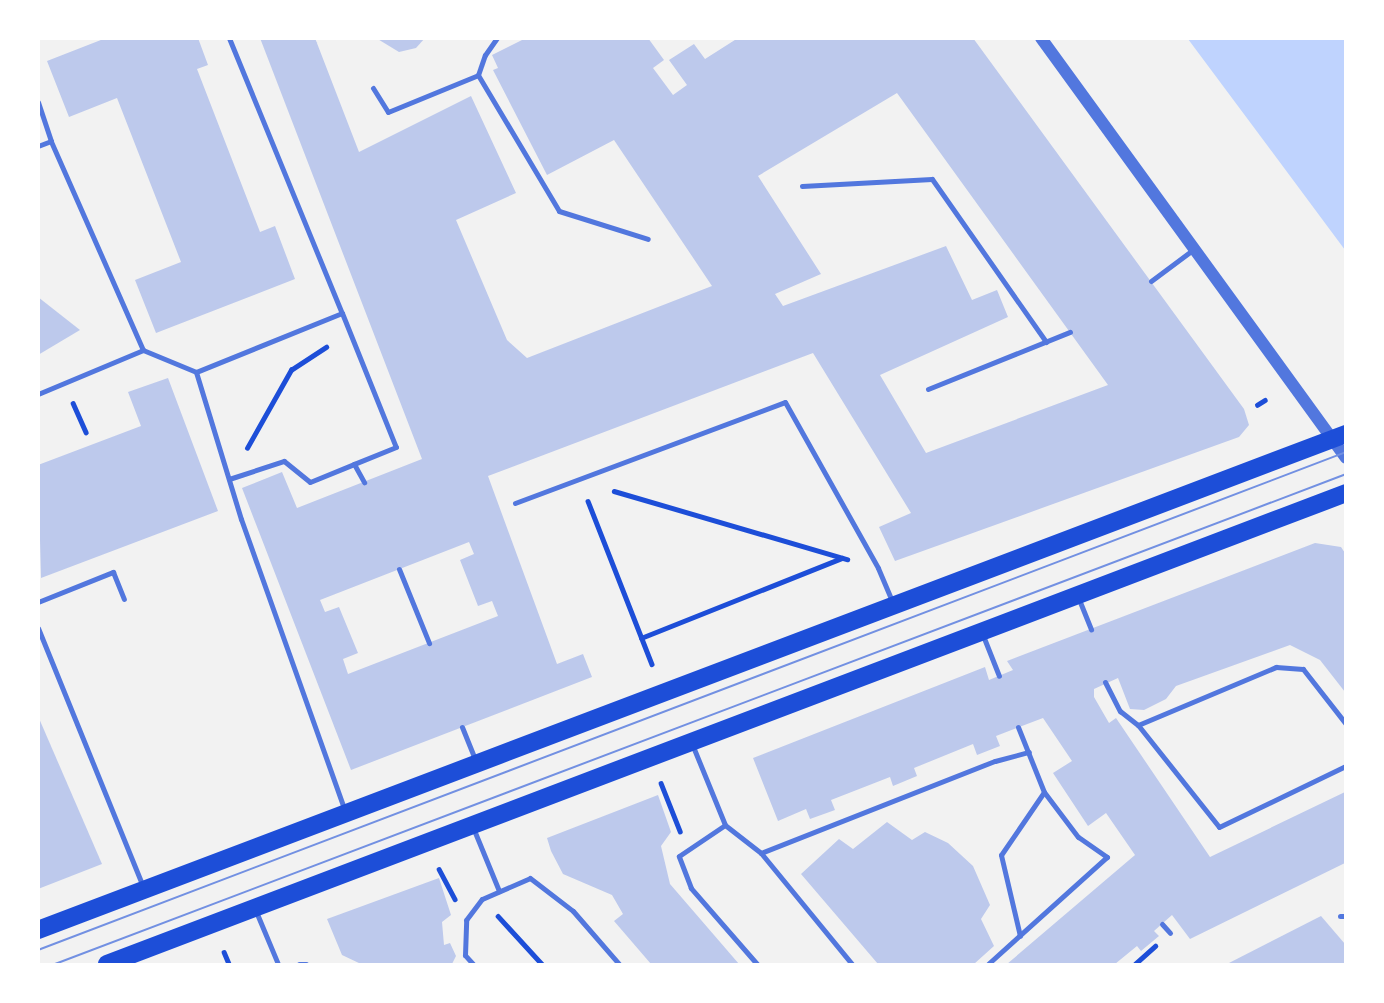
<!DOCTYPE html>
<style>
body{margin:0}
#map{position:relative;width:1384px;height:1003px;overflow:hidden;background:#f2f2f2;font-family:Lato,sans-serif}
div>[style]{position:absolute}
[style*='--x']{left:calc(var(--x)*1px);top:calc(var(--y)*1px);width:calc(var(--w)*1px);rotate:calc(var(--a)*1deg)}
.water>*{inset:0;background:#bfd3fe}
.building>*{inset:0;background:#bdc9ec}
.path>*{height:4.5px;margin:-2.25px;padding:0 2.25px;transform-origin:2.25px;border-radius:2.25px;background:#1d4ed8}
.service>*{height:5px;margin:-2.5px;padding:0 2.5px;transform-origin:2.5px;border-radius:2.5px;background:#5277de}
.tertiary>*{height:12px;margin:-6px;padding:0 6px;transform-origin:6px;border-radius:6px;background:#5277de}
.primary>*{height:18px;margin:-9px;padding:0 9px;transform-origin:9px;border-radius:9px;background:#1d4ed8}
.tram>*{height:2px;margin:-1px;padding:0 1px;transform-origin:1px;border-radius:1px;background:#7290e2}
span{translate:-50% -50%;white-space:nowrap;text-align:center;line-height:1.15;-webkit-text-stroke:6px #fff;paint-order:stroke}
.frame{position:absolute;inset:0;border:40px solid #fff;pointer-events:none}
</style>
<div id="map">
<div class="water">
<div style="clip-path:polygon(1188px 39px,1345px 39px,1345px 250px,1264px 141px)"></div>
</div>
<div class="building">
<div style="clip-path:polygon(106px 38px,198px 38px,208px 65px,197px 69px,260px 232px,275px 226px,295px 279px,156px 333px,135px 280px,181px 262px,117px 98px,69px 117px,47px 61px)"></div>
<div style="clip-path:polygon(evenodd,260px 38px,315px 38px,359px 152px,471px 96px,516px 193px,456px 220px,507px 340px,527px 358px,712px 286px,614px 140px,547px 175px,493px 70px,498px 68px,492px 55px,526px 38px,648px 38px,664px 60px,653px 68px,673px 95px,687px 85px,669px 60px,694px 44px,705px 59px,738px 38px,973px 38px,1244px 409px,1249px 425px,1239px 437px,895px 561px,879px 527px,911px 513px,813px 353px,488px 476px,557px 664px,583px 654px,592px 677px,351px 770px,242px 488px,282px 472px,297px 508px,422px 459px,260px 38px,897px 93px,1108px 385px,926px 453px,880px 375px,1008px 317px,997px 290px,972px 300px,946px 246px,783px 306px,775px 294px,821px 274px,758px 176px,897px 93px,260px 38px,469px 542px,474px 554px,460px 560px,478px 606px,492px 601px,498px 616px,348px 674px,343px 659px,358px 653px,339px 607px,325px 612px,320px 600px,469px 542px)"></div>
<div style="clip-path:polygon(376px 38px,425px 38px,416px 48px,399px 52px)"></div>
<div style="clip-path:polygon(38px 297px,80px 330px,38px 355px)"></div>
<div style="clip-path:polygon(168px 378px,218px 511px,41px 578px,38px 465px,141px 426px,128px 392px)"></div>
<div style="clip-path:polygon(1315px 543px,1341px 547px,1345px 553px,1345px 692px,1320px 660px,1290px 645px,1176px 686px,1166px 699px,1144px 710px,1130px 709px,1118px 678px,1094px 689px,1094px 697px,1109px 723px,1116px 718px,1210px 857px,1345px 792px,1345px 863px,1190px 939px,1172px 915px,1154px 931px,1159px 936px,1141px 951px,1137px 946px,1115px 964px,1007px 964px,1135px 855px,1106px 813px,1088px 826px,1053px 773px,1072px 761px,1043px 718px,996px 736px,1000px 746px,977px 755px,973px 744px,914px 768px,917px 776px,893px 786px,890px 777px,831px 800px,835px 810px,810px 819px,806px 809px,778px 821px,753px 758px,985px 667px,989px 680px,1013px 670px,1007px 661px)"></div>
<div style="clip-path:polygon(38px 716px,102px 864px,38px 889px)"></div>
<div style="clip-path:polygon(658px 795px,671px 832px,661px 846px,670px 884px,739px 964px,651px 964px,614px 921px,623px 914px,612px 895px,563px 874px,551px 851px,547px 838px)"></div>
<div style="clip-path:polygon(887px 822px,912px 840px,925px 832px,948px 843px,973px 866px,990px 905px,981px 919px,994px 946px,974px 964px,878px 964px,801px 874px,839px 839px,853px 849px)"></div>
<div style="clip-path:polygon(439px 878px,451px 915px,442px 922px,444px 945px,450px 943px,456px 956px,452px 964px,361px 964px,342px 955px,327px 919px)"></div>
<div style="clip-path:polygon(1321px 916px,1345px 944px,1345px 964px,1227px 964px)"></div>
</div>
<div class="path">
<div style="--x:73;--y:403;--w:32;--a:66"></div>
<div style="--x:1257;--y:405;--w:9;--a:-32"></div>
<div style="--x:247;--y:448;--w:90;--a:-60.6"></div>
<div style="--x:291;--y:370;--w:42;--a:-33.3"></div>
<div style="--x:614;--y:491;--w:243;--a:16.3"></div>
<div style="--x:588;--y:501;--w:175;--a:68.6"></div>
<div style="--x:641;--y:638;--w:216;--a:-21.7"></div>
<div style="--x:661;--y:783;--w:52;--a:68.4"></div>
<div style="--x:439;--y:869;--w:34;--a:62"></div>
<div style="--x:498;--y:916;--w:65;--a:47.5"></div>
<div style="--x:224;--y:952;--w:13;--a:67"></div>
<div style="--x:1135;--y:964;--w:27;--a:-42"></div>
</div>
<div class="service">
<div style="--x:229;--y:38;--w:297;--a:67.7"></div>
<div style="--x:342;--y:313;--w:157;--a:158"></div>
<div style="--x:196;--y:372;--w:154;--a:73"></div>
<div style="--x:241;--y:519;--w:310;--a:70.4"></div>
<div style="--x:478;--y:75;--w:158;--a:59.2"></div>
<div style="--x:559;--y:211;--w:93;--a:17.5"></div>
<div style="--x:373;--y:88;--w:28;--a:58"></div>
<div style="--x:388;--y:112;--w:97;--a:-22.3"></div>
<div style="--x:478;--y:75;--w:21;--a:-71"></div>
<div style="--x:485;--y:55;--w:21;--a:-55"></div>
<div style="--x:38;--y:102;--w:41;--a:71.6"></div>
<div style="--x:51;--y:141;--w:14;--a:159"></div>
<div style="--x:802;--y:186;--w:130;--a:-3.1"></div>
<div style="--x:932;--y:179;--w:199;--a:55"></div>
<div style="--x:1151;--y:281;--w:54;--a:-36.7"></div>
<div style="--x:342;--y:313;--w:144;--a:68.1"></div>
<div style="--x:396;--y:447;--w:45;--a:158"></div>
<div style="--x:354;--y:464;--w:21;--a:61"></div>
<div style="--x:143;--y:350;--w:57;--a:22.5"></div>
<div style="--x:928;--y:389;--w:153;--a:-21.9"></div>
<div style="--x:38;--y:394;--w:114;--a:-22.7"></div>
<div style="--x:143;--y:350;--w:228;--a:-113.8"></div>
<div style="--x:229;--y:479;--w:58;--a:-18.1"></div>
<div style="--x:284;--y:461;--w:33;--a:39"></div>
<div style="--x:310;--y:482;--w:48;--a:-22.2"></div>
<div style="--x:515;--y:503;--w:288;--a:-20.5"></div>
<div style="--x:785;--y:402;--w:190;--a:60.7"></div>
<div style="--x:878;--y:568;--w:38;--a:67"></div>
<div style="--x:399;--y:569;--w:80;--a:67.9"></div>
<div style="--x:1078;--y:597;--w:35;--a:68"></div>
<div style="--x:38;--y:602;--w:81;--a:-21.8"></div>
<div style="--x:113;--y:572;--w:29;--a:68"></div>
<div style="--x:38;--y:628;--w:279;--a:67.9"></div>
<div style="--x:982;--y:633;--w:46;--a:68.4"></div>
<div style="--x:1105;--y:682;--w:33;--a:63"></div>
<div style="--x:1120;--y:711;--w:23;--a:38"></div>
<div style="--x:1138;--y:725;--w:130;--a:51.5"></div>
<div style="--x:1219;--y:827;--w:141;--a:-25.7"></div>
<div style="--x:1138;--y:725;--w:150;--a:-22.8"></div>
<div style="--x:1276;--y:667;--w:27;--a:4"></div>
<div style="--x:1303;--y:669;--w:70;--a:52"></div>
<div style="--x:462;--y:727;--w:35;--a:68"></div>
<div style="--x:1018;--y:727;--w:70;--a:68.2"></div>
<div style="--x:1044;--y:792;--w:76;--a:124.3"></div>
<div style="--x:1001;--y:855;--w:83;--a:76.8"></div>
<div style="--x:692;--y:744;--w:87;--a:67.8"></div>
<div style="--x:474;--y:830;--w:66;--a:67.7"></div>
<div style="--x:761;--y:853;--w:251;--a:-21.5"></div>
<div style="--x:995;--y:761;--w:35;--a:-15"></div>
<div style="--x:255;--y:909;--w:60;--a:67.3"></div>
<div style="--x:1340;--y:916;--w:6;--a:0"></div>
<div style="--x:1162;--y:924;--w:12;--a:48"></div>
<div style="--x:299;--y:964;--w:7;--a:0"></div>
<div style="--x:473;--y:964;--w:12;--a:-132"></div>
<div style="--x:465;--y:955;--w:35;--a:-88"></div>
<div style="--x:466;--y:920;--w:26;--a:-53"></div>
<div style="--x:482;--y:899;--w:52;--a:-23.6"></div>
<div style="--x:530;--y:878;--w:54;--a:37.5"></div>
<div style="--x:573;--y:911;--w:70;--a:49"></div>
<div style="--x:757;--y:964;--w:101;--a:-131"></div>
<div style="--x:691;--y:888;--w:34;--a:-111"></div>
<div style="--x:679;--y:856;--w:55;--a:-34"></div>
<div style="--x:725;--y:825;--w:46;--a:37.9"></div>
<div style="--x:761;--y:853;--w:144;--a:50.7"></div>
<div style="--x:988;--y:964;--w:160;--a:-42"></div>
<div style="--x:1107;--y:857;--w:35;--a:-145"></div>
<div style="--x:1078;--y:837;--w:56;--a:-127.1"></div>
</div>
<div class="tertiary">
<div style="--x:1041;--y:38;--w:519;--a:54.01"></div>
</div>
<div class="primary">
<div style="--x:38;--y:930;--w:1399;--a:-20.77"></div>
<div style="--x:107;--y:964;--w:1326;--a:-20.81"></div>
</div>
<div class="tram">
<div style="--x:38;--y:950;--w:1400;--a:-20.84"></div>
<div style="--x:55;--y:964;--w:1381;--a:-20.78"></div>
</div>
<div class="frame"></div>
</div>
